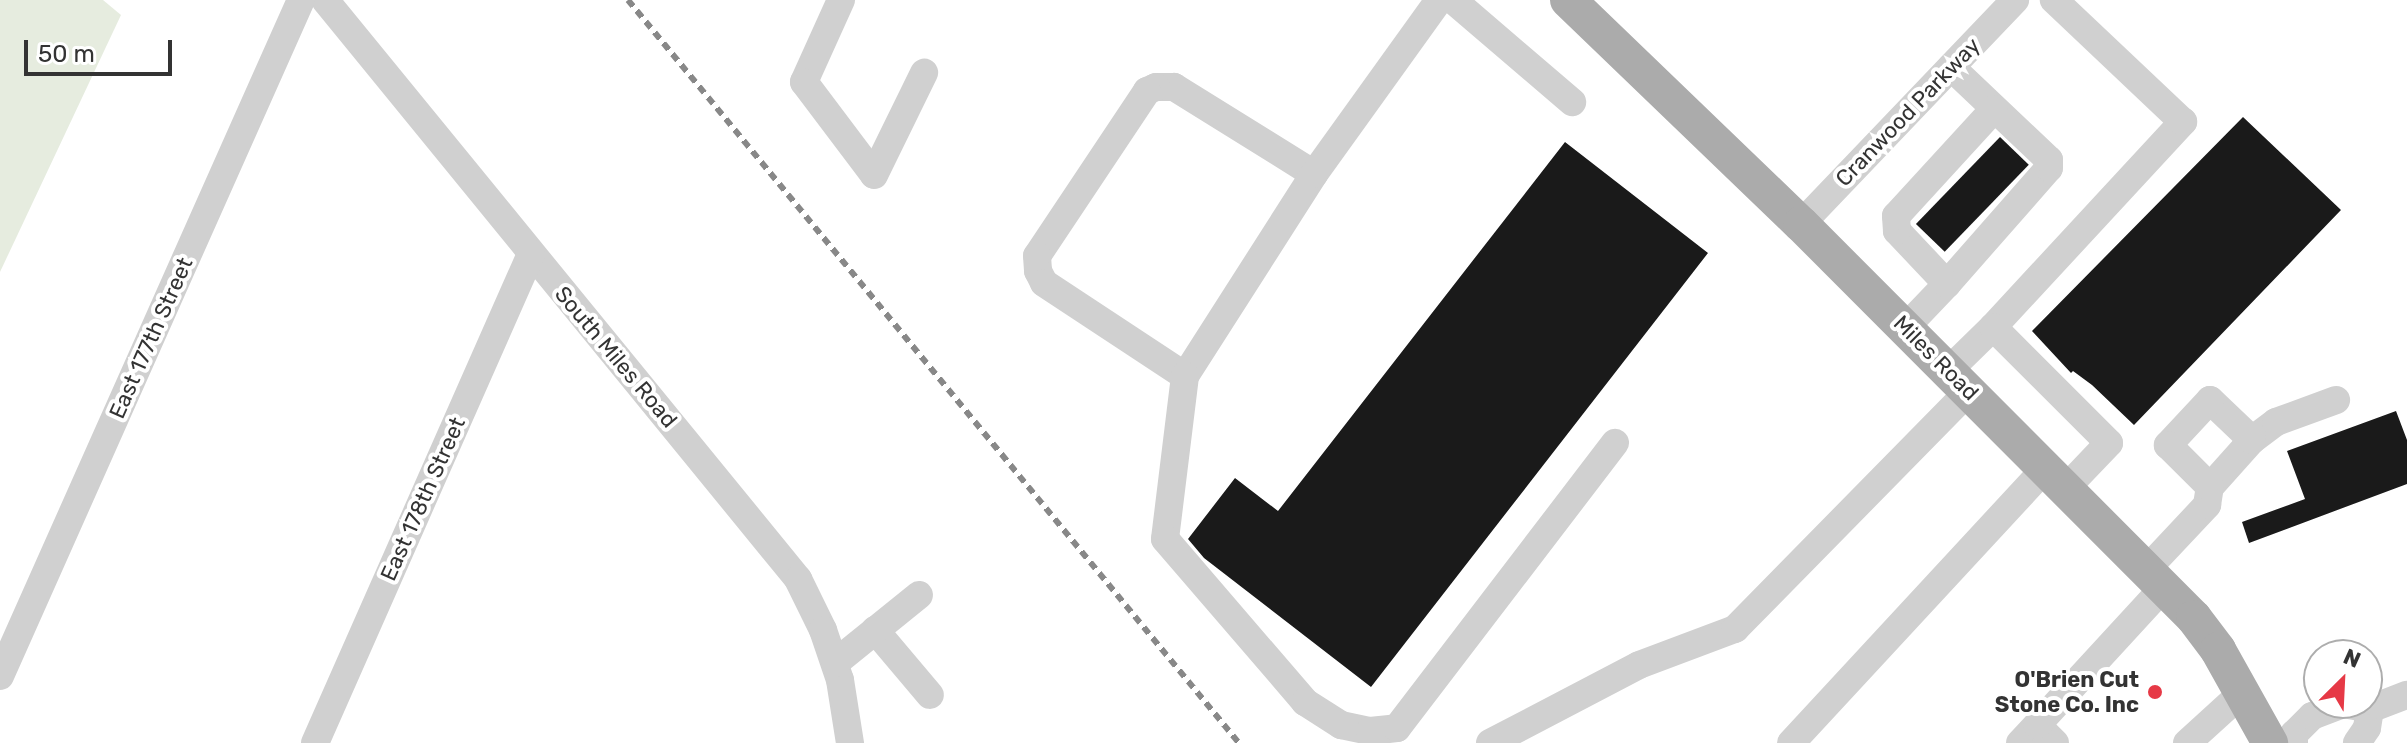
<!DOCTYPE html>
<style>
body{margin:0}
#map{position:relative;width:2407px;height:743px;overflow:hidden;background:#fff;font-family:Rubik,sans-serif}
div>[style]{position:absolute}
[style*='--x']{left:calc(var(--x)*1px);top:calc(var(--y)*1px);width:calc(var(--w)*1px);rotate:calc(var(--a)*1deg)}
.green>*{inset:0;background:#e6ecdf}
.building>*{inset:0;background:#1a1a1a;transform-origin:0 0}
.minor>*{height:28px;margin:-14px;padding:0 14px;transform-origin:14px;border-radius:14px;background:#d0d0d0}
.major>*{height:36px;margin:-18px;padding:0 18px;transform-origin:18px;border-radius:18px;background:#ababab}
.rail>*{height:6px;margin-top:-3px;transform-origin:0;background:repeating-linear-gradient(90deg,#888 0 8px,transparent 0 14px)}
.dots>*{width:22px;height:22px;translate:-50% -50%;box-sizing:border-box;border:4px solid #fff;border-radius:50%}
span{translate:-50% -50%;white-space:nowrap;text-align:center;line-height:1.15;-webkit-text-stroke:8px #fff;paint-order:stroke}
.street-label{font-size:22px;color:#333}
.poi-label{font-size:22px;color:#333;font-weight:700}
.right{translate:-100% -50%;text-align:right}
.north{position:absolute;left:2303px;top:639px;width:80px;height:80px;box-sizing:border-box;background:#fff;border:2px solid #adadad;border-radius:50%;rotate:24deg;font-size:22px;font-weight:700;line-height:32px;text-align:center;color:#333}
.north::after{content:'';display:block;margin:auto;width:28px;height:36px;background:#e63946;clip-path:polygon(50% 0,100% 100%,50% 72%,0 100%)}
.scale{position:absolute;left:24px;top:40px;width:148px;height:36px;box-sizing:border-box;border:4px solid #333;border-top:0;padding-left:10px;font-size:24px;line-height:28px;white-space:nowrap;color:#333;-webkit-text-stroke:6px #fff;paint-order:stroke}
</style>
<div id="map">
<div class="green">
<div style="clip-path:polygon(0 0,103px 0,121px 15px,0 272px)"></div>
</div>
<div class="building">
<div style="clip-path:polygon(2243px 117px,2341px 210px,2134px 425px,2092px 385px,2073px 371px,2071px 373px,2032px 331px)"></div>
<div style="left:2000px;top:137px;width:40px;height:121px;rotate:44deg"></div>
<div style="clip-path:polygon(1565px 142px,1708px 253px,1371px 687px,1204px 558px,1188px 539px,1235px 478px,1278px 511px)"></div>
<div style="clip-path:polygon(2396px 411px,2407px 440px,2407px 484px,2249px 543px,2242px 522px,2305px 499px,2287px 451px)"></div>
</div>
<div class="minor">
<div style="--x:325;--y:0;--w:748;--a:50.75"></div>
<div style="--x:798;--y:579;--w:57;--a:63.9"></div>
<div style="--x:823;--y:630;--w:53;--a:71.2"></div>
<div style="--x:840;--y:680;--w:64;--a:81"></div>
<div style="--x:841;--y:0;--w:90;--a:114.3"></div>
<div style="--x:804;--y:82;--w:116;--a:53"></div>
<div style="--x:874;--y:175;--w:114;--a:-63.9"></div>
<div style="--x:1453;--y:0;--w:157;--a:40.6"></div>
<div style="--x:1314;--y:174;--w:165;--a:-148.1"></div>
<div style="--x:1174;--y:87;--w:18;--a:180"></div>
<div style="--x:1156;--y:87;--w:10;--a:156"></div>
<div style="--x:1147;--y:91;--w:198;--a:123.7"></div>
<div style="--x:1037;--y:256;--w:15;--a:86"></div>
<div style="--x:1038;--y:271;--w:13;--a:63"></div>
<div style="--x:1044;--y:283;--w:169;--a:33.4"></div>
<div style="--x:1185;--y:376;--w:240;--a:-57.4"></div>
<div style="--x:1314;--y:174;--w:214;--a:-54.3"></div>
<div style="--x:1801;--y:224;--w:310;--a:-46.3"></div>
<div style="--x:1947;--y:284;--w:154;--a:-48.7"></div>
<div style="--x:2049;--y:168;--w:8;--a:-90"></div>
<div style="--x:2049;--y:160;--w:135;--a:-136.5"></div>
<div style="--x:1993;--y:327;--w:280;--a:-47.2"></div>
<div style="--x:2183;--y:122;--w:178;--a:-136.6"></div>
<div style="--x:1905;--y:328;--w:61;--a:-46.3"></div>
<div style="--x:1947;--y:284;--w:73;--a:-133.3"></div>
<div style="--x:1897;--y:231;--w:15;--a:-94"></div>
<div style="--x:1896;--y:216;--w:145;--a:-47.5"></div>
<div style="--x:1948;--y:371;--w:63;--a:-44.4"></div>
<div style="--x:1993;--y:327;--w:164;--a:45"></div>
<div style="--x:2109;--y:443;--w:62;--a:133.7"></div>
<div style="--x:1185;--y:376;--w:164;--a:97"></div>
<div style="--x:1165;--y:539;--w:215;--a:49.3"></div>
<div style="--x:1305;--y:702;--w:43;--a:32.6"></div>
<div style="--x:1341;--y:725;--w:30;--a:12"></div>
<div style="--x:1370;--y:731;--w:27;--a:-6"></div>
<div style="--x:1397;--y:728;--w:359;--a:-52.6"></div>
<div style="--x:2252;--y:440;--w:30;--a:-37"></div>
<div style="--x:2276;--y:422;--w:64;--a:-20.1"></div>
<div style="--x:2147;--y:569;--w:88;--a:-46.8"></div>
<div style="--x:2207;--y:505;--w:18;--a:-81"></div>
<div style="--x:2210;--y:487;--w:63;--a:-48.2"></div>
<div style="--x:2252;--y:440;--w:58;--a:-136.4"></div>
<div style="--x:2210;--y:400;--w:62;--a:133"></div>
<div style="--x:2168;--y:445;--w:59;--a:45"></div>
<div style="--x:875;--y:630;--w:85;--a:49.8"></div>
<div style="--x:835;--y:663;--w:108;--a:-39"></div>
<div style="--x:0;--y:676;--w:740;--a:-66"></div>
<div style="--x:2370;--y:709;--w:40;--a:-21"></div>
<div style="--x:315;--y:743;--w:535;--a:-66.17"></div>
<div style="--x:1490;--y:743;--w:168;--a:-27.6"></div>
<div style="--x:1639;--y:665;--w:103;--a:-20.6"></div>
<div style="--x:1735;--y:629;--w:334;--a:-45.5"></div>
<div style="--x:1791;--y:743;--w:375;--a:-47.2"></div>
<div style="--x:2020;--y:743;--w:25;--a:-47"></div>
<div style="--x:2055;--y:743;--w:25;--a:-135"></div>
<div style="--x:2037;--y:725;--w:188;--a:-47.4"></div>
<div style="--x:2187;--y:743;--w:76;--a:-42.3"></div>
<div style="--x:2294;--y:743;--w:9;--a:-90"></div>
<div style="--x:2294;--y:734;--w:25;--a:-45"></div>
<div style="--x:2312;--y:716;--w:33;--a:-21"></div>
<div style="--x:2343;--y:704;--w:27;--a:10"></div>
<div style="--x:2370;--y:709;--w:19;--a:99"></div>
<div style="--x:2367;--y:728;--w:18;--a:124"></div>
</div>
<div class="major">
<div style="--x:1568;--y:0;--w:323;--a:43.9"></div>
<div style="--x:1801;--y:224;--w:556;--a:45.07"></div>
<div style="--x:2194;--y:618;--w:40;--a:53"></div>
<div style="--x:2218;--y:650;--w:107;--a:60.8"></div>
</div>
<div class="rail">
<div style="--x:628;--y:0;--w:962;--a:50.57"></div>
</div>
<div class="dots">
<div style="left:2155px;top:692px;background:#e63946"></div>
</div>
<div class="street-label">
<span style="left:1908px;top:112px;rotate:-46deg">Cranwood Parkway</span>
<span style="left:151px;top:338px;rotate:-66deg">East 177th Street</span>
<span style="left:616px;top:357px;rotate:50deg">South Miles Road</span>
<span style="left:1936px;top:358px;rotate:45deg">Miles Road</span>
<span style="left:423px;top:499px;rotate:-66deg">East 178th Street</span>
</div>
<div class="poi-label">
<span class="right" style="left:2139px;top:692px">O'Brien Cut<br>Stone Co. Inc</span>
</div>
<div class="north">N</div>
<div class="scale">50 m</div>
</div>
